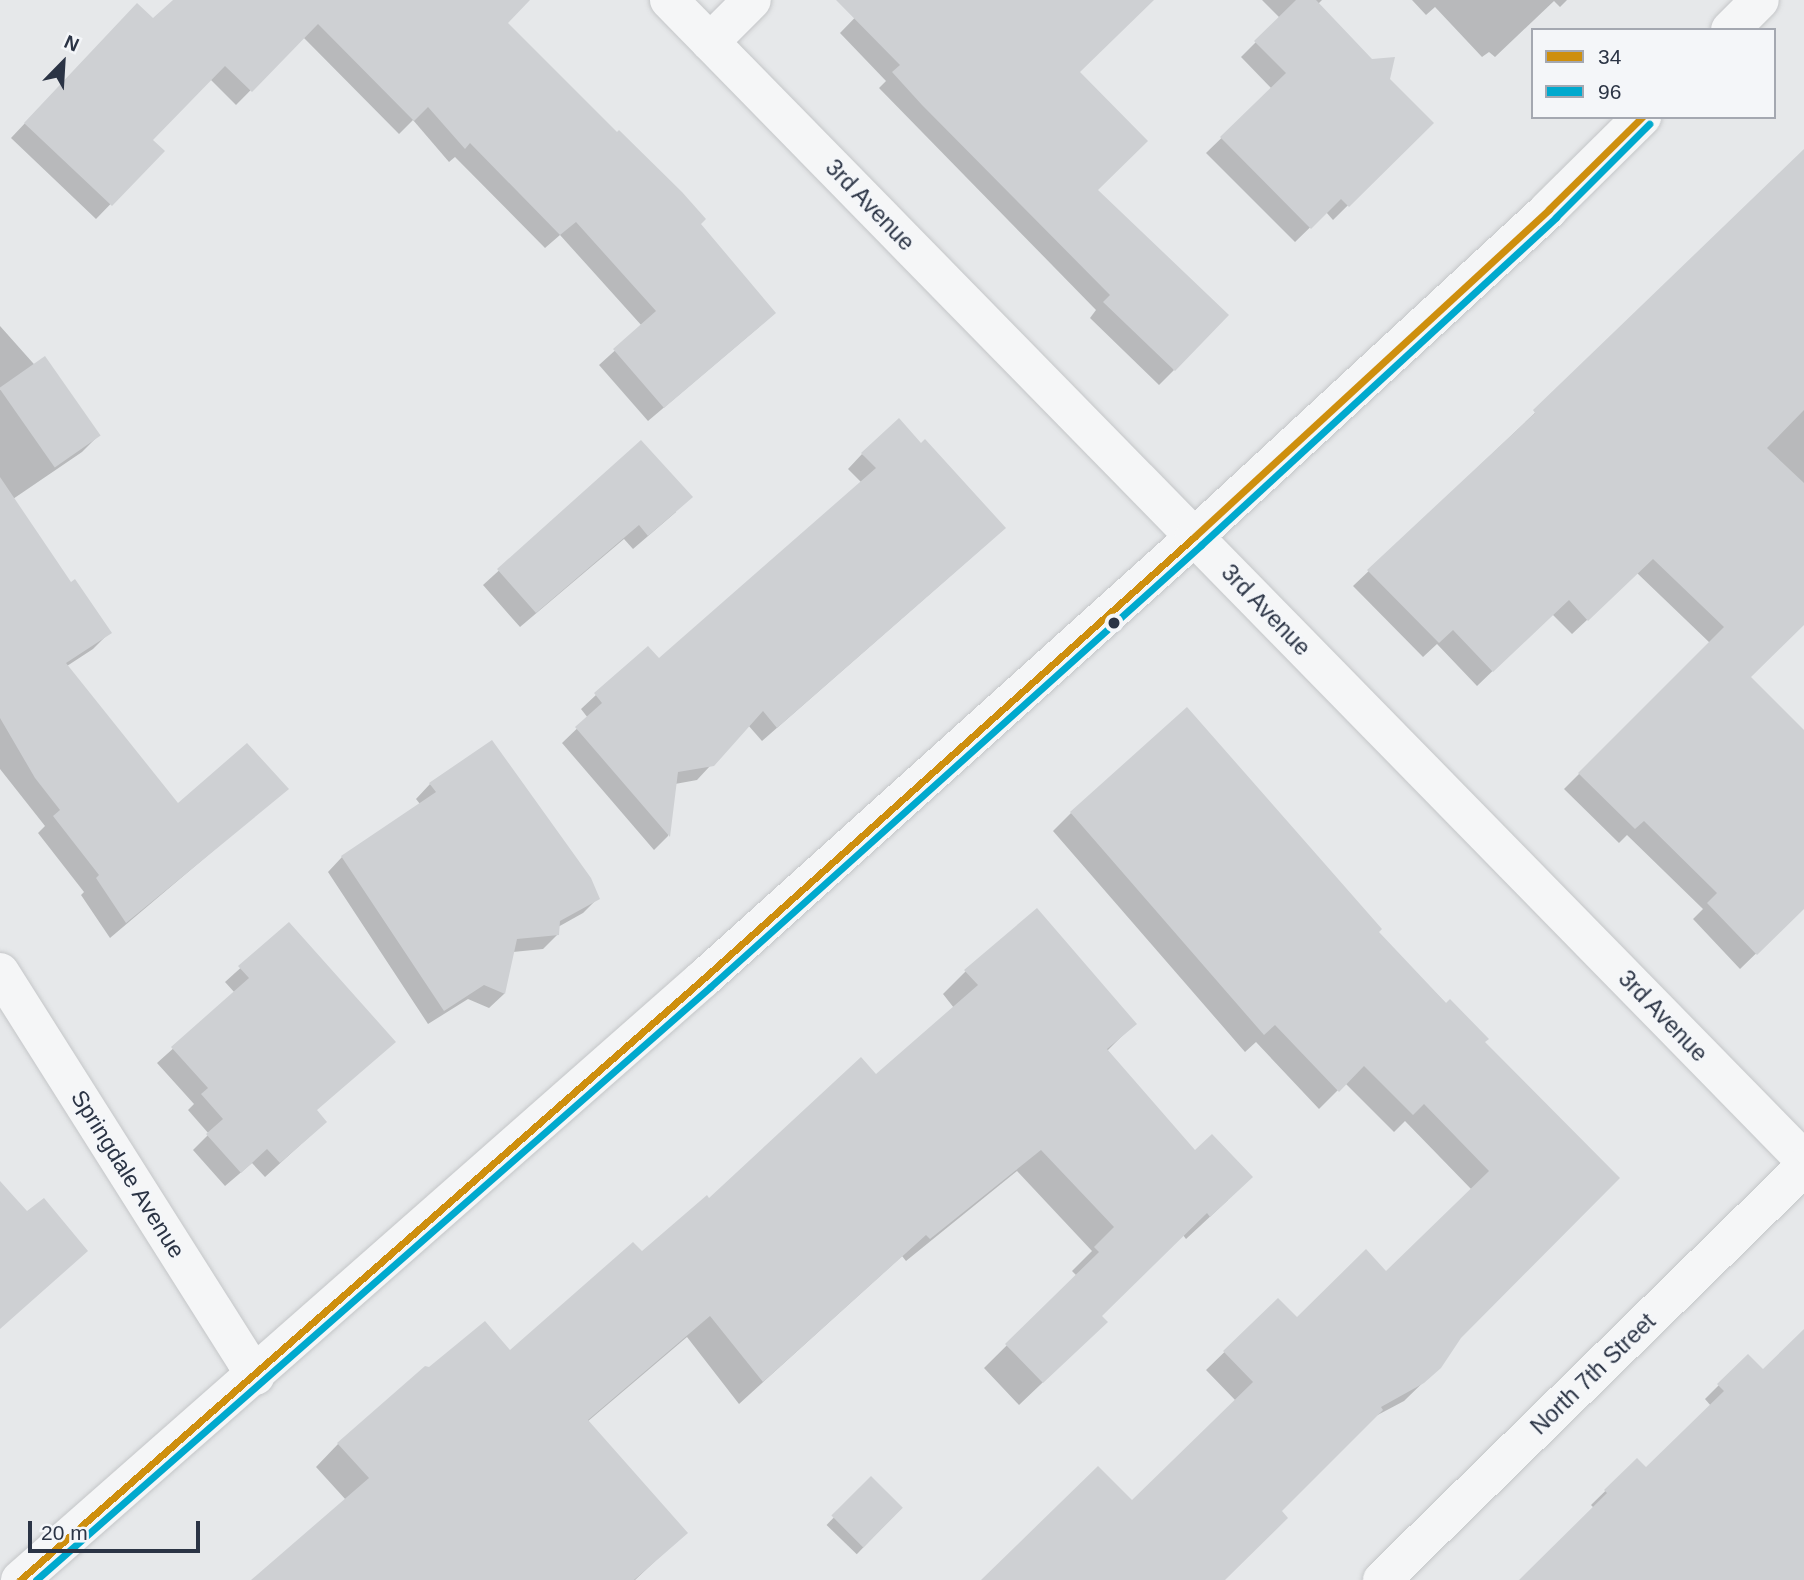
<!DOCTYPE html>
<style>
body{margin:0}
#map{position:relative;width:1804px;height:1580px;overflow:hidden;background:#e6e8ea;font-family:Helvetica,sans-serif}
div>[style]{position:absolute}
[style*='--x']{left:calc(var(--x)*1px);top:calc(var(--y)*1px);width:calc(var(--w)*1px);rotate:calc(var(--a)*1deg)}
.shadow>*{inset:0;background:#0003;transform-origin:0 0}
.building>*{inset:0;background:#ced0d3;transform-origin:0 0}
.roads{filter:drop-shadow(0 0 2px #c4c6c8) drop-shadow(0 0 2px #c4c6c8)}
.minor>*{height:38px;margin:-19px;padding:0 19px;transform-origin:19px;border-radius:19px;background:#f5f6f7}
.bus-1>*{height:7px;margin:-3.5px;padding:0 3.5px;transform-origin:3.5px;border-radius:3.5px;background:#ce8f0e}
.bus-2>*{height:7px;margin:-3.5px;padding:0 3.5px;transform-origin:3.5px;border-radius:3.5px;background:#00a9ce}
.dots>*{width:19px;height:19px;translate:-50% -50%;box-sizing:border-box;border:4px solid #f4f6f9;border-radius:50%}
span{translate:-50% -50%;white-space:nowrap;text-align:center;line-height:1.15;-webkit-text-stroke:5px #f4f6f9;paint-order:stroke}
.street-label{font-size:23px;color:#2b3445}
.legend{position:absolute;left:1531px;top:28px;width:245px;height:91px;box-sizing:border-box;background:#f4f6f9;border:2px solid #a4a8b1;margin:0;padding:9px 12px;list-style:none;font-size:21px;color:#2b3445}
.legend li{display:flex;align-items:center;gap:14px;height:35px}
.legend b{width:35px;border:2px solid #a4a8b1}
.north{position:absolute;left:28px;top:28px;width:70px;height:70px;-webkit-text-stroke:5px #f4f6f9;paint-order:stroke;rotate:24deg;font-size:19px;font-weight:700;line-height:28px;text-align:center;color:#2b3445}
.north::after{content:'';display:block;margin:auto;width:24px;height:32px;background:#2b3445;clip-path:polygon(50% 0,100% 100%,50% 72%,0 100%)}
.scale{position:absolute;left:28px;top:1521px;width:172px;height:32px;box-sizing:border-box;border:4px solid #2b3445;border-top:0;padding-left:9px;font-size:21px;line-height:24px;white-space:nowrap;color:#2b3445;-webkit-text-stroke:5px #f4f6f9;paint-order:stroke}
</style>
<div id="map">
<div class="shadow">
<div style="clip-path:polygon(176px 0,494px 0,505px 23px,699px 224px,759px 327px,648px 421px,599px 365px,642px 326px,560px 235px,545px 248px,455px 157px,449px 162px,413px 120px,399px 134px,303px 37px,236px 105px,210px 79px,150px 140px,162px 151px,96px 219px,11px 138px,123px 19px,153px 21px)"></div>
<div style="clip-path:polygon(872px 0,1145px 0,1078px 72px,1096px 190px,1174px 370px,1159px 385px,1090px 318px,1096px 310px,879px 88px,886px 81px,840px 33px)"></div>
<div style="clip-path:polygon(1262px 0,1322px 0,1318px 4px,1431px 123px,1333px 220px,1326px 212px,1295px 242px,1206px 153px,1272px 89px,1241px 57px,1280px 18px)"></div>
<div style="clip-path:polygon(1412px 0,1567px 0,1560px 7px,1554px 1px,1495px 57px,1489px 52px,1482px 57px,1435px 7px,1426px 15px)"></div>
<div style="clip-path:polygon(1804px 157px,1804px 623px,1732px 695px,1804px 740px,1804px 907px,1740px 969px,1693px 919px,1703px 909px,1627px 835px,1619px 843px,1564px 789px,1710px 643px,1637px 573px,1572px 634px,1552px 614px,1477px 686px,1437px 644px,1423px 657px,1353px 586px)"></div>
<div style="clip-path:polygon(0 326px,98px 436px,82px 452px,13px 499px,70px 585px,109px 633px,93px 649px,67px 666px,177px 805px,286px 789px,110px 938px,81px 895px,84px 892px,38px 833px,45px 826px,0 769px)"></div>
<div style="clip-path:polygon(641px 442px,676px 512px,633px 549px,624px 539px,520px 627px,483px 585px)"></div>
<div style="clip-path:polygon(862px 454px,989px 542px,762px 741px,748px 725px,697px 780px,675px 784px,668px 836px,654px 850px,562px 743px,588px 718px,581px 709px,596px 695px,658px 660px,862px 483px,848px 469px)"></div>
<div style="clip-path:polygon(430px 784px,597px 899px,583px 913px,558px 927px,558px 934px,543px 949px,513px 952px,504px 994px,489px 1008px,468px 999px,428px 1024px,328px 872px,342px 857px,420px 804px,416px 799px)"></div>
<div style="clip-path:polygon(1071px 813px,1376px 932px,1617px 1178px,1459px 1337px,1439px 1367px,1404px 1401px,1372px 1418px,1279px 1511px,1219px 1580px,983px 1580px,1132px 1503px,1236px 1401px,1206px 1370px,1278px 1300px,1297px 1319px,1386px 1273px,1472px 1190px,1405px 1121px,1394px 1132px,1345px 1083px,1319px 1109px,1256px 1042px,1245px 1052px,1053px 831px)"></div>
<div style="clip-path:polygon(289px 924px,315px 1111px,310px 1136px,265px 1177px,252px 1163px,225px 1186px,193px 1150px,209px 1134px,188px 1110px,194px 1104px,157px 1063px,235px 993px,225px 982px)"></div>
<div style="clip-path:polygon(966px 971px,1134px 1024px,1107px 1051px,1228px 1200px,1186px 1239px,1183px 1235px,1100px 1316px,1082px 1345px,1019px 1405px,984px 1368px,1077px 1276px,1072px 1271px,1092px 1251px,1017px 1171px,906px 1261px,902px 1256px,739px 1404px,687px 1337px,587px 1422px,685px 1533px,635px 1580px,254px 1580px,346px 1500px,316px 1467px,338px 1444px,429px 1369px,510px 1352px,642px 1254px,876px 1077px,954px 1008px,943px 994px)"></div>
<div style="clip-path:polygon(1804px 1332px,1804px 1580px,1521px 1580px,1594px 1508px,1591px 1505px,1637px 1460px,1646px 1470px,1711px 1406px,1705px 1399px,1748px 1356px,1763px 1371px)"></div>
<div style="left:871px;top:1479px;width:42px;height:64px;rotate:44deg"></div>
</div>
<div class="building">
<div style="clip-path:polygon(173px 0,530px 0,508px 23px,617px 132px,619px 130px,682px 192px,706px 219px,701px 224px,776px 313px,664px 408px,613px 349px,656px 311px,576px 222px,560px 235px,470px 143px,465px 149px,428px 107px,414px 121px,318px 24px,252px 92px,225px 66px,153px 140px,165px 151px,112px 206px,24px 123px,137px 3px,153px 18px)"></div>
<div style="clip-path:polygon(836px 0,1154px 0,1080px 72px,1148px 141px,1098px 190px,1229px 315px,1175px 371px,1103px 302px,1110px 295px,922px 105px,892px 72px,900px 65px)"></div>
<div style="clip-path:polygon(1296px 0,1316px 0,1372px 59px,1395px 57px,1390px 79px,1434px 123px,1349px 207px,1341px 199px,1311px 229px,1220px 137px,1286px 73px,1254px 41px)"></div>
<div style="clip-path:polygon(1804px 149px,1804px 410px,1767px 448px,1804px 483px,1804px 625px,1751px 677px,1804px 730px,1804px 909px,1757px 955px,1707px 903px,1717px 893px,1644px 821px,1635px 829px,1578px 773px,1724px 627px,1653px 559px,1588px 621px,1569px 600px,1493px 672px,1453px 630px,1439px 643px,1367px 570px,1535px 413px,1533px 410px)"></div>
<div style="left:45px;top:356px;width:97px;height:56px;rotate:55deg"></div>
<div style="clip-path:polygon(899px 418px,921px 443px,925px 439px,1006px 528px,777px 728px,763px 711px,714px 766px,678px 772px,670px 837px,575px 727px,602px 703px,594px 693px,648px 646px,659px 658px,876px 468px,861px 453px)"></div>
<div style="clip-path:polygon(641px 440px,693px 497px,648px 536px,639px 525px,536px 613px,497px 569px)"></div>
<div style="clip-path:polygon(0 477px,71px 582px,75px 579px,112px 633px,66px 663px,178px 803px,247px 743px,289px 789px,126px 923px,96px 878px,99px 875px,53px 816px,60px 810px,35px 778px,0 718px)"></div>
<div style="clip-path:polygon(1187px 707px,1382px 929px,1379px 932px,1446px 1003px,1450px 999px,1489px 1039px,1485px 1042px,1620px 1178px,1461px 1338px,1441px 1368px,1424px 1383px,1381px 1407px,1383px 1410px,1282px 1511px,1288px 1518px,1225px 1580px,981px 1580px,1098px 1466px,1132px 1500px,1253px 1382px,1223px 1351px,1278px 1298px,1297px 1317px,1366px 1249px,1386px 1271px,1489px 1171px,1424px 1104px,1413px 1115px,1364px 1066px,1339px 1092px,1275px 1025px,1264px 1035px,1070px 812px)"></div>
<div style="clip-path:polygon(492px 740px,591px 878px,600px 899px,560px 921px,559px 935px,517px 939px,505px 994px,484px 985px,444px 1011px,341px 856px,436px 792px,429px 783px)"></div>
<div style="clip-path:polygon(1037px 908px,1137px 1024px,1107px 1049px,1195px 1150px,1212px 1134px,1253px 1177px,1210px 1217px,1207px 1213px,1102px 1316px,1108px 1322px,1043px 1383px,1005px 1344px,1099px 1252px,1094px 1247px,1114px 1227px,1041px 1150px,930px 1239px,926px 1235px,763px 1382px,710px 1316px,588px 1420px,688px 1533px,634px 1580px,251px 1580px,369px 1478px,337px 1443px,425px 1366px,429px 1367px,485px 1321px,510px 1350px,633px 1242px,642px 1251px,707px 1195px,709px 1198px,861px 1057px,876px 1074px,978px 985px,964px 970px)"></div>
<div style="clip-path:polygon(289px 922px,396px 1042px,317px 1110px,327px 1122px,280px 1163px,267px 1149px,241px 1173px,206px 1134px,223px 1119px,201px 1094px,208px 1088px,171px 1047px,249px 978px,238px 966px)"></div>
<div style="clip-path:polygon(0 1181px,27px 1211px,44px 1198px,88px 1251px,0 1329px)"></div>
<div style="clip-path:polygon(1804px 1329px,1804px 1580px,1519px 1580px,1607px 1493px,1604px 1490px,1637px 1458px,1646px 1467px,1724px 1391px,1717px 1384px,1748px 1354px,1763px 1369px)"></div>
<div style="left:871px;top:1476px;width:45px;height:56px;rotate:45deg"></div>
</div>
<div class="roads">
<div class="minor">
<div style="--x:669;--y:0;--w:1623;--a:45.62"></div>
<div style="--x:1730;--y:30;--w:42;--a:-45"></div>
<div style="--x:710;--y:42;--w:59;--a:-45"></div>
<div style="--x:0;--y:972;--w:478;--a:57.7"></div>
<div style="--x:20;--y:1580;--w:910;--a:-41.35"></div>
<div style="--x:703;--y:979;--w:661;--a:-41.99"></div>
<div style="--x:1194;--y:537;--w:483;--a:-42.7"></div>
<div style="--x:1549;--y:209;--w:131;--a:-44.7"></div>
<div style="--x:1382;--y:1580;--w:590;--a:-44.38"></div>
</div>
</div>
<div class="bus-1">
<div style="--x:20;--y:1580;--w:910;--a:-41.35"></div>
<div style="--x:703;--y:979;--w:661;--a:-41.99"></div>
<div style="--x:1194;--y:537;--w:483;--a:-42.7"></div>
<div style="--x:1549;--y:209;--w:131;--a:-44.7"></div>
</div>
<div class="bus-2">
<div style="--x:36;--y:1580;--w:898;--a:-41.34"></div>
<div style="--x:710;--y:987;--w:661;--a:-41.99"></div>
<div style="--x:1201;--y:545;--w:483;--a:-42.7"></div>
<div style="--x:1556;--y:217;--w:132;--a:-45"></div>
</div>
<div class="dots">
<div style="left:1114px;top:623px;background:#2b3445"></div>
</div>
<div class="street-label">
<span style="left:870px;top:205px;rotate:46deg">3rd Avenue</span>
<span style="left:1266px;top:610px;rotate:46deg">3rd Avenue</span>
<span style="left:1663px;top:1016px;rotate:46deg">3rd Avenue</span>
<span style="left:128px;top:1174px;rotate:58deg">Springdale Avenue</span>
<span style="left:1593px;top:1374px;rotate:-44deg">North 7th Street</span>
</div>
<ul class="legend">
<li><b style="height:9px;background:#ce8f0e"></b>34</li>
<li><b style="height:9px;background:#00a9ce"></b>96</li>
</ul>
<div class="north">N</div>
<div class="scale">20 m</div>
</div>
